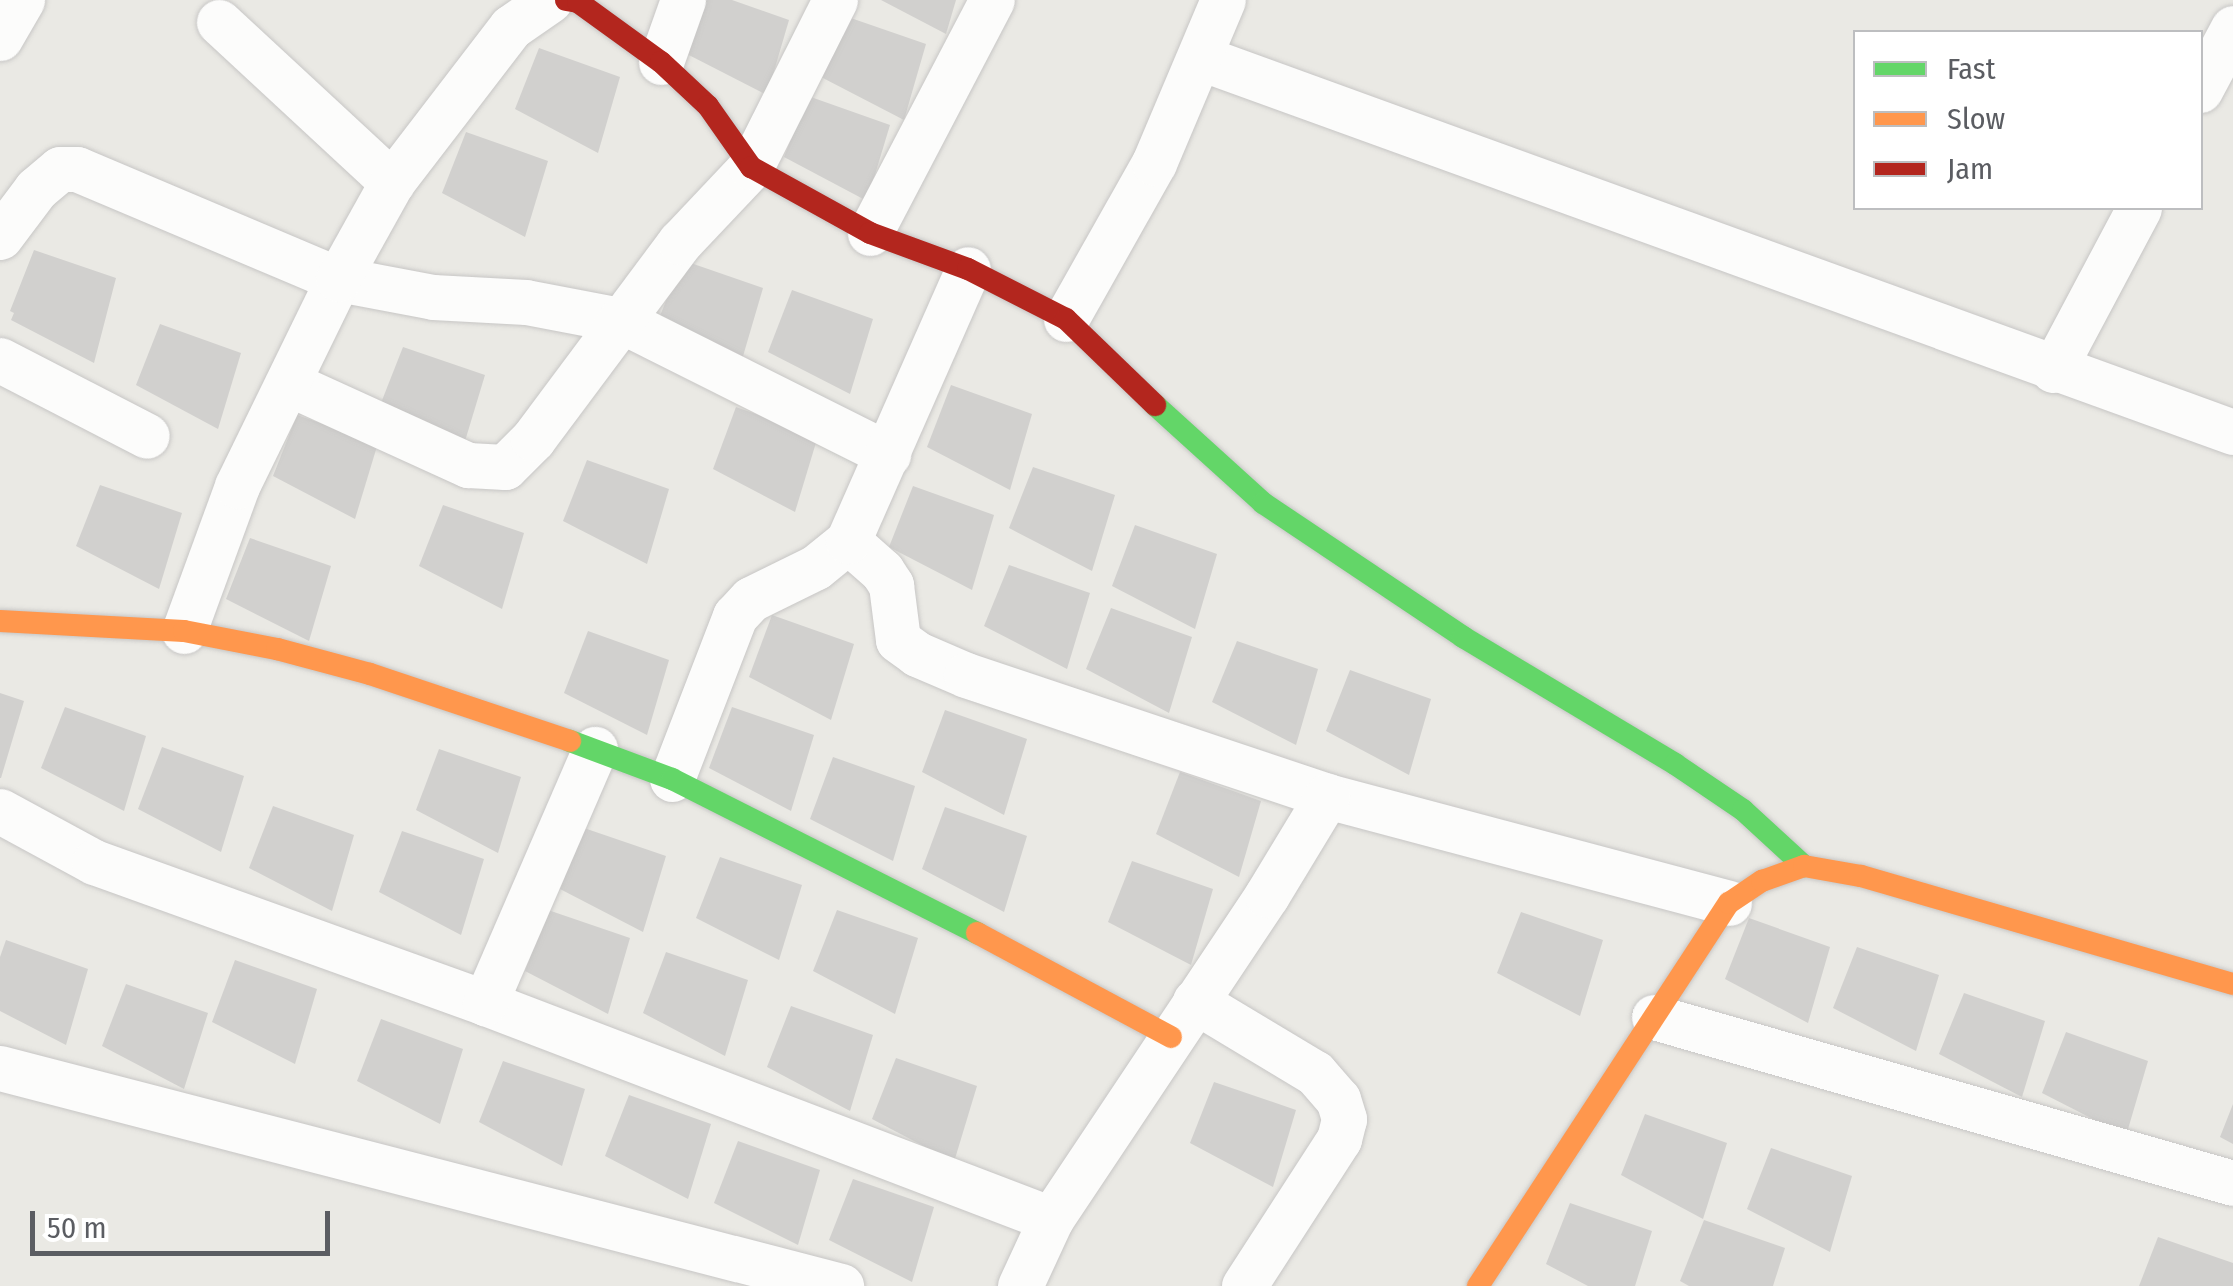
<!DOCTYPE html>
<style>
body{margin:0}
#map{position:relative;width:2233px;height:1286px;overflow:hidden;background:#eae9e4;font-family:"Fira Sans Condensed",sans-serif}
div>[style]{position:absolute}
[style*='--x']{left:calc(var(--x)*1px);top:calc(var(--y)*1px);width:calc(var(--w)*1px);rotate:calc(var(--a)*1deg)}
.building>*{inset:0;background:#d1d0ce}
.roads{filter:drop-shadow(0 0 2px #c7c6c5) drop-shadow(0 0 2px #c7c6c5)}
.street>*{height:45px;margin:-22.5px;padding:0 22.5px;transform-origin:22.5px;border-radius:22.5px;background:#fcfcfb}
.fast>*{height:22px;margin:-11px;padding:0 11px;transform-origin:11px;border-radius:11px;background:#63d668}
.slow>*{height:22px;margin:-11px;padding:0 11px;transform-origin:11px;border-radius:11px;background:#ff974d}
.jam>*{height:22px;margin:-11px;padding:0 11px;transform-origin:11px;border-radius:11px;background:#b3261e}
span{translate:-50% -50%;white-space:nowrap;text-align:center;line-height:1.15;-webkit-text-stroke:8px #fff;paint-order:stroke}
.legend{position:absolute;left:1853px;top:30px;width:350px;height:180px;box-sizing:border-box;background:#fff;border:2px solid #bdbec0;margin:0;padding:12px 18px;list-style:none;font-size:30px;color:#5b5d62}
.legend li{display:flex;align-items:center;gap:20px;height:50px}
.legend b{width:50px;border:2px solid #bdbec0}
.scale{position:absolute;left:30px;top:1211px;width:300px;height:45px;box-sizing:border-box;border:5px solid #5b5d62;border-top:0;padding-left:12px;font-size:30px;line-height:35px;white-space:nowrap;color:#5b5d62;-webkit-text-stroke:8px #fff;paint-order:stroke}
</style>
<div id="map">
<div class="building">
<div style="clip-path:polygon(704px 0,732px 0,789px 20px,767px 95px,683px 52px)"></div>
<div style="clip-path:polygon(881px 0,956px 0,946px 34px)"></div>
<div style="clip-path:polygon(845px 16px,926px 44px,904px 120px,821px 77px)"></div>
<div style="clip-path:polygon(539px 48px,620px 77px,598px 153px,515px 109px)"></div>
<div style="clip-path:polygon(808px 96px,890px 125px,867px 201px,784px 157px)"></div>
<div style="clip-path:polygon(466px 132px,548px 161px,525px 237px,442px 193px)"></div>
<div style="clip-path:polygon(34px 250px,116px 278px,94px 363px,11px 320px,14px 313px,10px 311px)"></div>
<div style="clip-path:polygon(682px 260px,763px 288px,741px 363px,658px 321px)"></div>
<div style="clip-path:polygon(792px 290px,873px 319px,850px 394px,768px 352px)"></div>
<div style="clip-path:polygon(160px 324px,241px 353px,218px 429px,136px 385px)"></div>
<div style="clip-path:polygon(403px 347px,485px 375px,462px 451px,379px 408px)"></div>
<div style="clip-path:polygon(951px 385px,1032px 414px,1010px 490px,927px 447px)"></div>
<div style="clip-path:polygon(736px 407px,818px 436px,795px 512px,713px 469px)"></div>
<div style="clip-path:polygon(297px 415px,378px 443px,355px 519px,273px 476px)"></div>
<div style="clip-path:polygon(587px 460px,669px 489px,647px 564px,563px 521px)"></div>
<div style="clip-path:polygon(1033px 467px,1115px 495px,1092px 571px,1009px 528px)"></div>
<div style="clip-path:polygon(100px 485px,182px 513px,159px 589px,76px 546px)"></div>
<div style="clip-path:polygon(913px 486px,994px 515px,972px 590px,889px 547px)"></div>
<div style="clip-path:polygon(443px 505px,524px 533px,502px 609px,419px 566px)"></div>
<div style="clip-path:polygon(1135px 525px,1217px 554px,1195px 629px,1112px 586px)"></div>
<div style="clip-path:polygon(250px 538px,331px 566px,309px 641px,226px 599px)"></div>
<div style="clip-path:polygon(1009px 565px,1090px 593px,1067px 669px,984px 626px)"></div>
<div style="clip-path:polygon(1111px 608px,1192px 637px,1169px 713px,1086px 669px)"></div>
<div style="clip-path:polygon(772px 615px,854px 644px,831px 720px,749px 677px)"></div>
<div style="clip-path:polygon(588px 631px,669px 660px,647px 735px,564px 693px)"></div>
<div style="clip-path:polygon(1237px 641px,1318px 669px,1296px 745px,1212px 702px)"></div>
<div style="clip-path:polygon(1350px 670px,1431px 699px,1409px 775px,1326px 731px)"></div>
<div style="clip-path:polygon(0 693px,24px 701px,1px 778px,0 778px)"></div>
<div style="clip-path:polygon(65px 707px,146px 736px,124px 811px,41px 768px)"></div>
<div style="clip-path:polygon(732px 707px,814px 735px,791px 811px,709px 768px)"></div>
<div style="clip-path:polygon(945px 710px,1027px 739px,1004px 815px,922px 772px)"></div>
<div style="clip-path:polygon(162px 747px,244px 776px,221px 852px,138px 809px)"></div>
<div style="clip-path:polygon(439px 749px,521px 777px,498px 853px,416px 810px)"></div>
<div style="clip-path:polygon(833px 757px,915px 786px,893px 861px,810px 819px)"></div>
<div style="clip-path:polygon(1180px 772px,1261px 801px,1239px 877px,1156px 834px)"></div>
<div style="clip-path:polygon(273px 806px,354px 835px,332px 911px,249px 868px)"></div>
<div style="clip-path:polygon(945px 807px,1027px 836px,1004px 912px,922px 869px)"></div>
<div style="clip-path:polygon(584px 828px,666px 856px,643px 932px,560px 889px)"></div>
<div style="clip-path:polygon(402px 831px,484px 859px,461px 935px,379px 892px)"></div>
<div style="clip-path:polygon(720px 857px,802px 885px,779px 960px,696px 918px)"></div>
<div style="clip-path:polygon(1132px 861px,1213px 889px,1191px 965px,1108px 922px)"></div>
<div style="clip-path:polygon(548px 910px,630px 938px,608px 1014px,525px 971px)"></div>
<div style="clip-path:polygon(837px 910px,918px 938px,895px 1014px,813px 971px)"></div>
<div style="clip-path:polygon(1521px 912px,1603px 940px,1580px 1016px,1497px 973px)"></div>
<div style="clip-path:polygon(1749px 918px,1830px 947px,1808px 1023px,1725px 979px)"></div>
<div style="clip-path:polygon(6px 940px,88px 969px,66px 1045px,0 1011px,0 957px)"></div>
<div style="clip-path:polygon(1857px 947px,1939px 975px,1916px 1051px,1833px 1008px)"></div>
<div style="clip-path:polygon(666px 952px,748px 980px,725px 1056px,643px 1013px)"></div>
<div style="clip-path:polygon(235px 960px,317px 989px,295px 1064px,212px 1022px)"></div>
<div style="clip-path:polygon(126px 984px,208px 1013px,184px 1089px,102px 1046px)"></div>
<div style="clip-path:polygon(1964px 993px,2045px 1021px,2022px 1097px,1939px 1054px)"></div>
<div style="clip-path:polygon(791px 1006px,873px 1035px,850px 1111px,767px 1067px)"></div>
<div style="clip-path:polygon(381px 1019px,463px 1049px,440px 1124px,357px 1081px)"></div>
<div style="clip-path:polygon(2066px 1032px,2148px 1061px,2126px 1136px,2042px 1093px)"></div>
<div style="clip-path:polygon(896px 1058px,977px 1086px,954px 1162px,872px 1119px)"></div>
<div style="clip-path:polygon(503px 1061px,585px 1089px,562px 1166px,479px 1122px)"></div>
<div style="clip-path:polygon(1214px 1082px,1296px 1110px,1273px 1187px,1190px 1143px)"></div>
<div style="clip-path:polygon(629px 1095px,711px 1124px,688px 1199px,605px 1156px)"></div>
<div style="clip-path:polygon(2233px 1104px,2233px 1144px,2220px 1137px)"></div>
<div style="clip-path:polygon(1645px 1114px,1727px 1143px,1703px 1219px,1621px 1175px)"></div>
<div style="clip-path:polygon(738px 1141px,820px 1170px,798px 1245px,714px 1203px)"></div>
<div style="clip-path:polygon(1771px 1148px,1852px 1176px,1830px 1252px,1747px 1209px)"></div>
<div style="clip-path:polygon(853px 1179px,934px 1207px,912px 1282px,829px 1240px)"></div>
<div style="clip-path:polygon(1570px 1203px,1652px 1231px,1635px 1286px,1588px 1286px,1546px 1264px)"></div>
<div style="clip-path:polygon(1704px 1220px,1785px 1248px,1773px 1286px,1689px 1286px,1680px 1281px)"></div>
<div style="clip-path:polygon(2158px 1237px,2233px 1263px,2233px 1286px,2139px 1286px)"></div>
</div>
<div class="roads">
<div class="street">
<div style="--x:219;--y:22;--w:236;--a:42.8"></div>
<div style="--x:0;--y:38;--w:44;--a:-59.9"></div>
<div style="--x:1201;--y:58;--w:1098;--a:19.92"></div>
<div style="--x:661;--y:62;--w:66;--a:-70.5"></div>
<div style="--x:2200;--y:90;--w:70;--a:-62"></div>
<div style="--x:870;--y:233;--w:263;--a:-62.4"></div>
<div style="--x:0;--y:237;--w:60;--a:-53.1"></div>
<div style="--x:36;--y:189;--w:31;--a:-40"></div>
<div style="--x:60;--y:169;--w:17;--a:0"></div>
<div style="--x:77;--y:169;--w:283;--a:22.9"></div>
<div style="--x:338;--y:279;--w:97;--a:10.7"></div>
<div style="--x:433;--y:297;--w:93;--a:3.1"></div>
<div style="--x:526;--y:302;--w:96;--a:10.8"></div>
<div style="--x:620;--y:320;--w:300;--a:26.6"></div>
<div style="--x:1066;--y:319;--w:179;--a:-60.6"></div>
<div style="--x:1154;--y:163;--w:177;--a:-67.1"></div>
<div style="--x:0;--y:360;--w:165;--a:27.3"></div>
<div style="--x:2053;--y:370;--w:183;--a:-62"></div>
<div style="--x:290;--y:384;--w:196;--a:24.5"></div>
<div style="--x:468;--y:465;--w:37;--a:3"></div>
<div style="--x:505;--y:467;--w:40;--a:-45"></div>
<div style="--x:533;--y:439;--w:246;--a:-53.3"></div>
<div style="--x:680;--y:242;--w:103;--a:-46.6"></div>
<div style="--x:751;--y:167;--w:187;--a:-63.3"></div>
<div style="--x:848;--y:541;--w:45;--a:41.4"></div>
<div style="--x:882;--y:571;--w:17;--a:57"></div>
<div style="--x:891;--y:585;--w:55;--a:82.7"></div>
<div style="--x:898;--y:640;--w:24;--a:36"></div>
<div style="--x:917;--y:654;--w:53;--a:23.2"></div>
<div style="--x:966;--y:675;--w:381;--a:18.5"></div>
<div style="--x:1327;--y:796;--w:416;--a:14.9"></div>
<div style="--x:184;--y:631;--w:154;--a:-69.9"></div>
<div style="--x:237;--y:486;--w:230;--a:-64"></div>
<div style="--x:338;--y:279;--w:111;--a:-60.9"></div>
<div style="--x:392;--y:182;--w:195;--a:-52.5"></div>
<div style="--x:511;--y:27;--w:47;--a:-34.7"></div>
<div style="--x:672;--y:779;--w:175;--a:-68.9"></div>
<div style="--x:735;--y:616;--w:23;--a:-47"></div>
<div style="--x:751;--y:599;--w:72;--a:-26.2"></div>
<div style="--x:816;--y:567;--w:41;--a:-39.1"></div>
<div style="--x:848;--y:541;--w:297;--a:-66.2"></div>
<div style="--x:0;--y:811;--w:107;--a:28.5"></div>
<div style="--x:94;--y:862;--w:416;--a:19.8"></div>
<div style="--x:485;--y:1003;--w:606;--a:20.89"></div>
<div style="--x:1195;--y:1001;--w:140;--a:31"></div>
<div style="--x:1315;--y:1073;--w:35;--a:49"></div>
<div style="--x:1338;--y:1099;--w:21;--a:73"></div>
<div style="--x:1344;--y:1119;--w:21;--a:104"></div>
<div style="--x:1339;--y:1139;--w:175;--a:122.9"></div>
<div style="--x:485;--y:1003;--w:277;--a:-66.6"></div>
<div style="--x:1654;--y:1017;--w:602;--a:16"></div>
<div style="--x:0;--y:1068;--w:869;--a:14.53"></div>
<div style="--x:1020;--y:1286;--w:74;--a:-65.2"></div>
<div style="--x:1051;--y:1219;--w:389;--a:-56.3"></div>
<div style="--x:1267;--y:895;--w:116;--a:-58.8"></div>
</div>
<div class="fast">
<div style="--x:1155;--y:405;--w:146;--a:42.2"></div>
<div style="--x:1263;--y:503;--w:241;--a:33.8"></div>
<div style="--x:1463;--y:637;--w:247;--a:30.9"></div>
<div style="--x:1675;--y:764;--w:82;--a:34.1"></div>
<div style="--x:1743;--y:810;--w:83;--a:42.6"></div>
<div style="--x:570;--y:741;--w:109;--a:20.4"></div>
<div style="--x:672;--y:779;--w:342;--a:26.8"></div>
</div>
<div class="slow">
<div style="--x:0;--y:621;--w:184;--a:3.1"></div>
<div style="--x:184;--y:631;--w:95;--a:11"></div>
<div style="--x:277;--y:649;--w:96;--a:15"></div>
<div style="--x:370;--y:674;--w:211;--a:18.5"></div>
<div style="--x:977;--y:933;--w:220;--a:28.2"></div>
<div style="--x:1478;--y:1286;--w:458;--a:-56.8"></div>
<div style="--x:1729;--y:903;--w:40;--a:-34"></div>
<div style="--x:1762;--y:881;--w:45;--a:-19.7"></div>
<div style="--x:1804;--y:866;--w:58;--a:10"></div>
<div style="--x:1861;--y:876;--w:387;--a:16.2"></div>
</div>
<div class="jam">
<div style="--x:566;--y:0;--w:12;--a:9"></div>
<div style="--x:578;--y:2;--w:102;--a:35.9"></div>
<div style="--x:661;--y:62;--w:64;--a:43.1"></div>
<div style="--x:708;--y:106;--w:75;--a:54.8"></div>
<div style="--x:751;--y:167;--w:136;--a:29"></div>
<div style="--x:870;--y:233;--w:104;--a:20.2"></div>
<div style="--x:968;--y:269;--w:110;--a:27"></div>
<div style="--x:1066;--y:319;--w:124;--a:44"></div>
</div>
</div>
<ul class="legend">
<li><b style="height:12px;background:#63d668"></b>Fast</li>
<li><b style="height:12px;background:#ff974d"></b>Slow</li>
<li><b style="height:12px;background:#b3261e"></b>Jam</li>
</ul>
<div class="scale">50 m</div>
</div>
